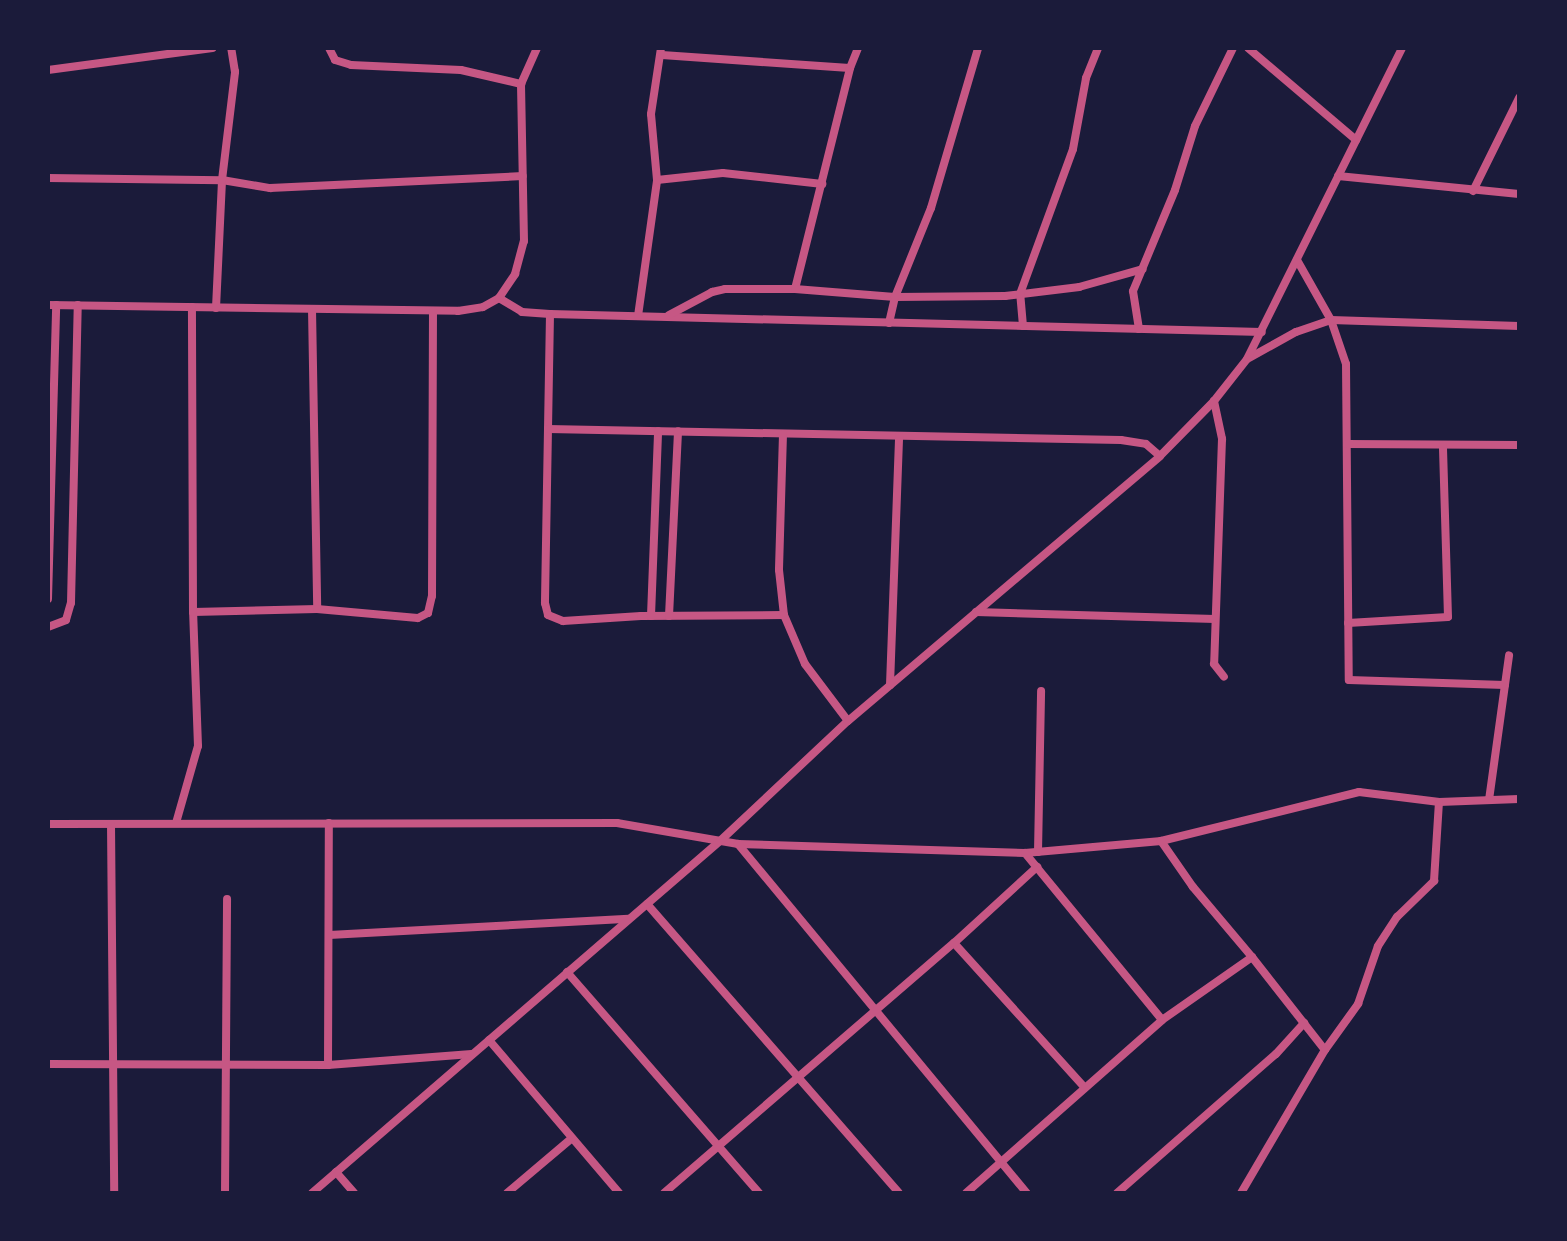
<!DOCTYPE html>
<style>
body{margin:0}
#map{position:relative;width:1567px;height:1241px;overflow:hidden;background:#1b1b3a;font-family:"PT Sans Narrow",sans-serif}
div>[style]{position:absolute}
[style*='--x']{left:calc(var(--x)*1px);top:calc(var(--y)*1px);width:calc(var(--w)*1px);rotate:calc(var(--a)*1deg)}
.minor>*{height:8px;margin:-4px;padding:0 4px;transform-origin:4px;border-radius:4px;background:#c65784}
span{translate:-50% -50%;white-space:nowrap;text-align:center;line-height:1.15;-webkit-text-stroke:8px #1b1b3a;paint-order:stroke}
.frame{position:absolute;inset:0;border:50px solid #1b1b3a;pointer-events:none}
</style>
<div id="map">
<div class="minor">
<div style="--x:329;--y:48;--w:13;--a:63"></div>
<div style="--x:335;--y:60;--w:17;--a:17"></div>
<div style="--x:351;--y:65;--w:110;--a:2.6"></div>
<div style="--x:461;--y:70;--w:62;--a:13.1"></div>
<div style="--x:1248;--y:48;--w:142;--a:40.4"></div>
<div style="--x:662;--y:55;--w:188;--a:4"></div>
<div style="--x:48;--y:70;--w:166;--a:-7.6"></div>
<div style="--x:1338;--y:176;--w:182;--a:5.7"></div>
<div style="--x:48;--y:178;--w:174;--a:0.7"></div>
<div style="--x:222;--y:180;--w:49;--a:9.5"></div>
<div style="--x:270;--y:188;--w:253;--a:-2.7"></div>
<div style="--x:657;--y:180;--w:66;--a:-6.1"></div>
<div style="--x:723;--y:173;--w:100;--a:6.3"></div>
<div style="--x:1473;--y:191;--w:104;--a:-63.7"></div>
<div style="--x:1297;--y:260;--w:69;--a:60.5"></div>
<div style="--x:1331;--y:320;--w:46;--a:71.2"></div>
<div style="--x:1346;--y:364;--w:316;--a:89.5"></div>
<div style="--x:1349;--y:680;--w:156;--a:1.8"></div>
<div style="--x:795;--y:289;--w:228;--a:-76"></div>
<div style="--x:850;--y:68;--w:22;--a:-68"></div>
<div style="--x:499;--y:298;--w:27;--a:31"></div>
<div style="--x:522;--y:312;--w:28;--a:4"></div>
<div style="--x:550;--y:314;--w:712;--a:1.45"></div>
<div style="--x:48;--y:305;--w:410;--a:0.8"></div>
<div style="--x:458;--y:311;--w:25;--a:-9"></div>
<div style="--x:483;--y:307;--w:18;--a:-29"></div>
<div style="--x:499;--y:298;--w:29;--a:-56"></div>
<div style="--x:515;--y:274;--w:34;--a:-75"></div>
<div style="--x:524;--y:241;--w:157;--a:-91.1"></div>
<div style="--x:521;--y:84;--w:39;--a:-66"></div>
<div style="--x:216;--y:308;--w:128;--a:-87.3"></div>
<div style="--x:222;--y:180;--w:109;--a:-83.1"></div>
<div style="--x:235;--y:72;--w:24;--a:-99"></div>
<div style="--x:312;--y:309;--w:300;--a:89"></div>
<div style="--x:550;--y:314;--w:289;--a:91"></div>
<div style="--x:545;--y:603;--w:12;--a:76"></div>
<div style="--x:548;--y:615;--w:16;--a:22"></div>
<div style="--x:563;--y:621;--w:78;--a:-3.7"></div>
<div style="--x:641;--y:616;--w:143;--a:-0.4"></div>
<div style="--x:669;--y:315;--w:49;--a:-28.1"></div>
<div style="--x:712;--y:292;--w:13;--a:-13"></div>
<div style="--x:725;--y:289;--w:70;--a:0"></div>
<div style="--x:795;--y:289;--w:100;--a:4.6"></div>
<div style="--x:895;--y:297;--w:110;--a:-0.5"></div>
<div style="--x:1005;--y:296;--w:75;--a:-6.9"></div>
<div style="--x:1079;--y:287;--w:66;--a:-15.7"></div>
<div style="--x:638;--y:316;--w:137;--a:-82"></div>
<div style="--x:657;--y:180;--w:66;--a:-95.2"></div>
<div style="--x:651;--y:114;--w:67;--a:-81.4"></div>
<div style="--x:889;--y:323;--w:27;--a:-77"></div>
<div style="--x:895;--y:297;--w:96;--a:-68"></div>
<div style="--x:931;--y:208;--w:167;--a:-73.6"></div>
<div style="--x:1023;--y:326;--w:32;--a:-95"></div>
<div style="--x:1020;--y:294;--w:154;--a:-69.9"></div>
<div style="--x:1073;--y:149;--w:72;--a:-79.6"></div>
<div style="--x:1086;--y:78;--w:32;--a:-68"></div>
<div style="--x:1139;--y:329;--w:38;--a:-99"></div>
<div style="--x:1133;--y:291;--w:109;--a:-67.4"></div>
<div style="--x:1175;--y:190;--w:67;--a:-72.6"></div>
<div style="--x:1195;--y:126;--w:87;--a:-64"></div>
<div style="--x:1249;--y:358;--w:54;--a:-29"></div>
<div style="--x:1296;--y:332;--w:37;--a:-19"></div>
<div style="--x:1331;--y:320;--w:188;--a:1.8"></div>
<div style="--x:1214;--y:401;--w:39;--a:78"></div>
<div style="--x:1222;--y:439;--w:225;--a:92"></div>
<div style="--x:1214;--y:664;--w:16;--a:52"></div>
<div style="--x:548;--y:429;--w:573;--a:1.1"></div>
<div style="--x:1121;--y:440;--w:25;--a:9"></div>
<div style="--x:1146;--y:444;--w:18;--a:41"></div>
<div style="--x:783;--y:434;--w:136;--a:91.7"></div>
<div style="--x:779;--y:570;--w:45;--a:83.7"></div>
<div style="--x:784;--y:615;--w:53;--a:66.8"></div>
<div style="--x:805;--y:664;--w:71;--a:53"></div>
<div style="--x:1347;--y:444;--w:172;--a:0.3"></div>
<div style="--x:48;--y:599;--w:294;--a:-88.4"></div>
<div style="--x:193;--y:612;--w:124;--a:-1.4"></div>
<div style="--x:317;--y:609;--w:101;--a:5.1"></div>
<div style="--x:418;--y:618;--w:11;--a:-27"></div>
<div style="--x:428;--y:613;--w:17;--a:-77"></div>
<div style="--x:432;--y:596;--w:285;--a:-89.8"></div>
<div style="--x:976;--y:612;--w:239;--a:1.7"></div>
<div style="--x:651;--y:616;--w:185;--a:-87.8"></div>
<div style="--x:669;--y:616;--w:185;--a:-87.2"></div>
<div style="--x:1348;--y:623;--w:100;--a:-3.4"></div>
<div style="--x:1448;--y:617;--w:172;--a:-91.7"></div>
<div style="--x:48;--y:627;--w:19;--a:-21"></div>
<div style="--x:66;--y:620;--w:18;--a:-74"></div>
<div style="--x:71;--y:603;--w:298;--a:-88.7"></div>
<div style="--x:890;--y:685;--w:249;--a:-87.9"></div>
<div style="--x:1489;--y:800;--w:146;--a:-82.1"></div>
<div style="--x:176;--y:823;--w:80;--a:-74.1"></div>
<div style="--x:198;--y:746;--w:134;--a:-92.1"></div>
<div style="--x:193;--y:612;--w:305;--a:-90.2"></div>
<div style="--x:48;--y:824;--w:569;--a:-0.1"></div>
<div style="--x:617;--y:823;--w:123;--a:9.8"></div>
<div style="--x:738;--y:844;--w:287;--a:1.8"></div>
<div style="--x:1025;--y:853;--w:137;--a:-5"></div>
<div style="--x:1161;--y:841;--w:204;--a:-13.9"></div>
<div style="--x:1359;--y:792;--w:81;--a:7.1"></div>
<div style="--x:1439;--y:802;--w:80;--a:-2.1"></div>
<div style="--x:111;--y:824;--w:369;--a:89.5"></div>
<div style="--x:738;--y:844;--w:453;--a:50.4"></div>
<div style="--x:1038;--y:852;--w:161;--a:-88.9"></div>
<div style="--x:1025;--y:853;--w:216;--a:50.6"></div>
<div style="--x:647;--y:904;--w:383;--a:48.9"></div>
<div style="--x:329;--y:935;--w:300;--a:-3.1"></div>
<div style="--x:954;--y:943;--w:195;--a:47.9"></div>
<div style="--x:1252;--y:957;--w:118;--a:51.9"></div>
<div style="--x:567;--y:972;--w:293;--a:49"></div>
<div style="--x:489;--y:1040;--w:201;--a:49.6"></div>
<div style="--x:48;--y:1064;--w:280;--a:0.2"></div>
<div style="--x:328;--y:1065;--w:144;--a:-4.4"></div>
<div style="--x:328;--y:1065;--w:242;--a:-89.8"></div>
<div style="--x:336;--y:1172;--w:28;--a:49"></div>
<div style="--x:225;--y:1193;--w:294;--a:-89.6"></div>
<div style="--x:312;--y:1193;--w:539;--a:-40.79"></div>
<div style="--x:720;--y:841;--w:175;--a:-43.2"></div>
<div style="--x:848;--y:721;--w:409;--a:-40.3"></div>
<div style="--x:1160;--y:456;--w:77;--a:-45.5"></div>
<div style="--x:1214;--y:401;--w:53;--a:-51.8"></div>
<div style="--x:1247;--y:359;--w:347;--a:-63.5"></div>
<div style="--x:507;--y:1193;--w:85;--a:-40.2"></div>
<div style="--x:664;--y:1193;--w:383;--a:-40.8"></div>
<div style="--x:954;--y:943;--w:113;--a:-42.5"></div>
<div style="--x:966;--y:1193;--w:261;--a:-41.4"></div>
<div style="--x:1162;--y:1020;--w:110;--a:-35"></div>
<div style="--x:1252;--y:957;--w:92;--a:-130.1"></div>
<div style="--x:1193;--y:887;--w:56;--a:-124.8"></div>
<div style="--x:1117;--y:1193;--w:211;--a:-41.2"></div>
<div style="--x:1276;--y:1054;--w:42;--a:-47.9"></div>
<div style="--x:1241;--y:1193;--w:166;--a:-59.6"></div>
<div style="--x:1325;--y:1050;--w:57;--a:-54.3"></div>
<div style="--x:1358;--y:1004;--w:61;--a:-71"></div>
<div style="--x:1378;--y:946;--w:35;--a:-57"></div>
<div style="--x:1397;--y:917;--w:52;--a:-44.2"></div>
<div style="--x:1434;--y:881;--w:79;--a:-86.4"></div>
</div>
<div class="frame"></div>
</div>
